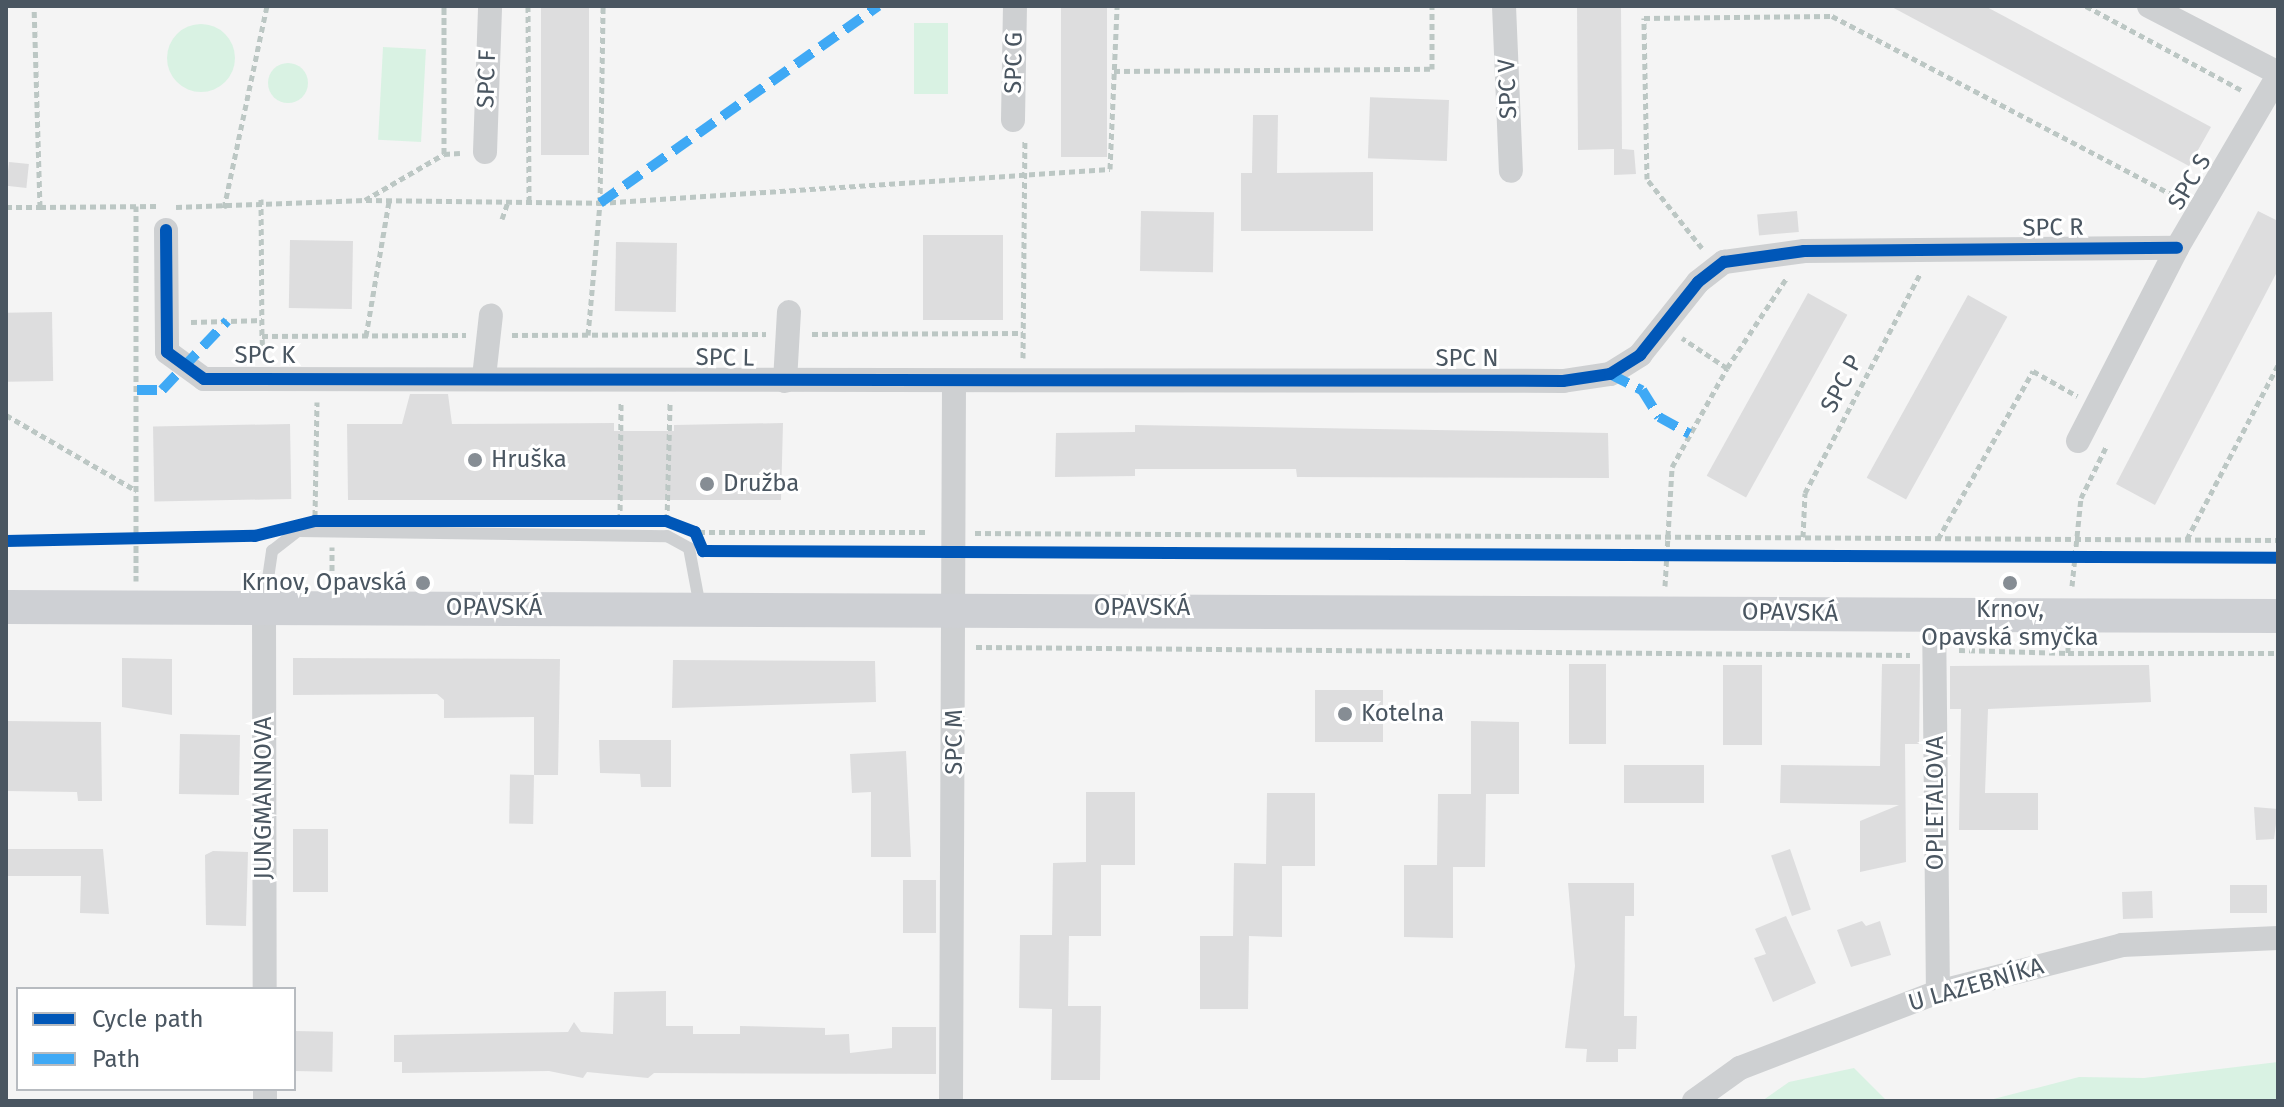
<!DOCTYPE html>
<meta charset="utf-8">
<style>
body{margin:0}
#map{position:relative;width:2284px;height:1107px;overflow:hidden;background:#f4f4f4;font-family:"Fira Sans",sans-serif}
div>[style]{position:absolute}
[style*='--x']{left:calc(var(--x)*1px);top:calc(var(--y)*1px);width:calc(var(--w)*1px);rotate:calc(var(--a)*1deg)}
.green>*{inset:0;background:#d9f2e3;transform-origin:0 0}
.round{border-radius:50%}
.building>*{inset:0;background:#ddddde;transform-origin:0 0}
.path>*{height:5px;margin-top:-2.5px;transform-origin:0;background:repeating-linear-gradient(90deg,#bcc7c4 0 6px,transparent 0 10px)}
.service>*{height:12px;margin:-6px;padding:0 6px;transform-origin:6px;border-radius:6px;background:#ced0d2}
.minor>*{height:24px;margin:-12px;padding:0 12px;transform-origin:12px;border-radius:12px;background:#ced0d2}
.secondary>*{height:34px;margin:-17px;padding:0 17px;transform-origin:17px;border-radius:17px;background:#ced0d4}
.quiet>*{height:10px;margin-top:-5px;transform-origin:0;background:repeating-linear-gradient(90deg,#3fa9f5 0 20px,transparent 0 30px)}
.cycleway>*{height:12px;margin:-6px;padding:0 6px;transform-origin:6px;border-radius:6px;background:#0057b8}
.dots>*{width:22px;height:22px;translate:-50% -50%;box-sizing:border-box;border:4px solid #fff;border-radius:50%}
span{translate:-50% -50%;white-space:nowrap;text-align:center;line-height:1.15;-webkit-text-stroke:6px #fff;paint-order:stroke}
.street-label{font-size:24px;color:#4a5661}
.poi-label{font-size:24px;color:#4a5661}
.left{translate:0 -50%;text-align:left}
.right{translate:-100% -50%;text-align:right}
.frame{position:absolute;inset:0;border:8px solid #4a5661;pointer-events:none}
.legend{position:absolute;left:16px;top:987px;width:280px;height:104px;box-sizing:border-box;background:#fff;border:2px solid #b7bbc0;margin:0;padding:10px 14px;list-style:none;font-size:24px;color:#4a5661}
.legend li{display:flex;align-items:center;gap:16px;height:40px}
.legend b{width:40px;border:2px solid #b7bbc0}
</style>
<div id="map">
<div class="green">
<div style="left:914px;top:23px;width:34px;height:71px"></div>
<div class="round" style="left:167px;top:24px;width:68px;height:68px"></div>
<div style="left:383px;top:47px;width:43px;height:93px;rotate:3deg"></div>
<div class="round" style="left:268px;top:63px;width:40px;height:40px"></div>
<div style="clip-path:polygon(2278px 1062px,2278px 1101px,1986px 1101px,2079px 1077px,2144px 1078px)"></div>
<div style="clip-path:polygon(1854px 1068px,1887px 1101px,1762px 1101px,1789px 1082px)"></div>
</div>
<div class="building">
<div style="left:541px;top:6px;width:48px;height:149px"></div>
<div style="left:1061px;top:6px;width:46px;height:151px"></div>
<div style="clip-path:polygon(1577px 6px,1621px 6px,1622px 149px,1634px 150px,1636px 174px,1614px 175px,1614px 149px,1578px 150px)"></div>
<div style="clip-path:polygon(1890px 6px,1985px 6px,2211px 127px,2189px 166px)"></div>
<div style="left:1449px;top:100px;width:61px;height:79px;rotate:92deg"></div>
<div style="clip-path:polygon(1253px 115px,1278px 115px,1277px 173px,1373px 172px,1373px 231px,1241px 231px,1241px 173px,1252px 173px)"></div>
<div style="left:9px;top:162px;width:20px;height:24px;rotate:6deg"></div>
<div style="left:1141px;top:211px;width:73px;height:60px;rotate:1deg"></div>
<div style="left:1797px;top:211px;width:21px;height:40px;rotate:85deg"></div>
<div style="clip-path:polygon(2258px 211px,2278px 221px,2278px 270px,2155px 505px,2116px 484px)"></div>
<div style="left:923px;top:235px;width:80px;height:85px"></div>
<div style="left:290px;top:240px;width:63px;height:68px;rotate:1deg"></div>
<div style="left:616px;top:242px;width:61px;height:69px;rotate:1deg"></div>
<div style="left:1808px;top:293px;width:45px;height:209px;rotate:29deg"></div>
<div style="left:1968px;top:295px;width:45px;height:209px;rotate:29deg"></div>
<div style="left:52px;top:312px;width:69px;height:46px;rotate:89deg"></div>
<div style="clip-path:polygon(410px 394px,448px 394px,452px 424px,614px 423px,614px 431px,674px 431px,674px 425px,783px 423px,781px 500px,348px 500px,347px 424px,402px 424px)"></div>
<div style="left:290px;top:424px;width:75px;height:137px;rotate:89deg"></div>
<div style="clip-path:polygon(1135px 425px,1608px 433px,1609px 478px,1297px 477px,1296px 469px,1135px 469px,1135px 476px,1055px 477px,1056px 433px,1135px 432px)"></div>
<div style="clip-path:polygon(122px 658px,172px 659px,172px 715px,122px 707px)"></div>
<div style="clip-path:polygon(293px 658px,560px 659px,558px 775px,534px 775px,534px 717px,444px 718px,444px 700px,437px 694px,293px 695px)"></div>
<div style="clip-path:polygon(673px 660px,875px 661px,876px 702px,672px 708px)"></div>
<div style="left:1569px;top:664px;width:37px;height:80px"></div>
<div style="clip-path:polygon(1882px 664px,1920px 664px,1919px 744px,1905px 744px,1906px 862px,1860px 872px,1860px 821px,1899px 805px,1780px 803px,1781px 765px,1880px 766px)"></div>
<div style="left:1723px;top:665px;width:39px;height:80px"></div>
<div style="clip-path:polygon(2149px 665px,2151px 702px,1988px 709px,1985px 793px,2038px 793px,2038px 830px,1959px 830px,1961px 709px,1950px 709px,1950px 666px)"></div>
<div style="left:1315px;top:690px;width:68px;height:52px"></div>
<div style="clip-path:polygon(6px 721px,101px 722px,102px 801px,78px 801px,77px 792px,6px 791px)"></div>
<div style="clip-path:polygon(1471px 721px,1519px 722px,1519px 794px,1486px 794px,1485px 867px,1453px 867px,1453px 938px,1404px 937px,1404px 865px,1437px 865px,1438px 794px,1471px 794px)"></div>
<div style="left:180px;top:734px;width:60px;height:60px;rotate:1deg"></div>
<div style="clip-path:polygon(599px 740px,671px 740px,671px 787px,641px 787px,640px 774px,600px 773px)"></div>
<div style="clip-path:polygon(906px 751px,911px 857px,871px 857px,871px 792px,852px 793px,850px 754px)"></div>
<div style="left:1624px;top:765px;width:80px;height:38px"></div>
<div style="left:534px;top:775px;width:49px;height:24px;rotate:91deg"></div>
<div style="clip-path:polygon(1086px 792px,1135px 792px,1135px 865px,1101px 865px,1101px 936px,1069px 936px,1068px 1006px,1101px 1006px,1100px 1080px,1051px 1080px,1052px 1009px,1019px 1008px,1020px 935px,1052px 935px,1053px 863px,1086px 862px)"></div>
<div style="clip-path:polygon(1267px 793px,1315px 793px,1315px 866px,1282px 866px,1282px 937px,1249px 936px,1248px 1009px,1200px 1009px,1200px 936px,1233px 936px,1234px 863px,1266px 864px)"></div>
<div style="clip-path:polygon(2254px 807px,2278px 809px,2274px 839px,2256px 840px)"></div>
<div style="left:293px;top:829px;width:35px;height:63px"></div>
<div style="clip-path:polygon(6px 849px,103px 849px,109px 914px,80px 913px,81px 876px,6px 876px)"></div>
<div style="left:1790px;top:849px;width:64px;height:20px;rotate:71deg"></div>
<div style="clip-path:polygon(213px 851px,248px 852px,246px 926px,206px 925px,205px 855px)"></div>
<div style="left:903px;top:880px;width:33px;height:53px"></div>
<div style="clip-path:polygon(1568px 883px,1634px 883px,1634px 916px,1625px 916px,1624px 1016px,1637px 1016px,1636px 1049px,1618px 1049px,1618px 1062px,1586px 1062px,1587px 1049px,1565px 1048px,1575px 966px)"></div>
<div style="left:2230px;top:885px;width:37px;height:28px"></div>
<div style="left:2152px;top:891px;width:27px;height:30px;rotate:88deg"></div>
<div style="clip-path:polygon(1786px 916px,1816px 983px,1773px 1002px,1754px 958px,1766px 954px,1755px 929px)"></div>
<div style="clip-path:polygon(1862px 921px,1866px 926px,1880px 921px,1891px 955px,1851px 967px,1837px 930px)"></div>
<div style="clip-path:polygon(666px 991px,666px 1026px,693px 1026px,693px 1034px,740px 1034px,740px 1026px,825px 1028px,825px 1035px,849px 1034px,850px 1053px,892px 1048px,892px 1027px,936px 1027px,936px 1074px,654px 1073px,648px 1078px,587px 1072px,583px 1078px,549px 1071px,402px 1073px,402px 1062px,394px 1062px,394px 1035px,568px 1032px,574px 1022px,581px 1032px,613px 1034px,614px 992px)"></div>
<div style="left:294px;top:1031px;width:39px;height:40px;rotate:1deg"></div>
</div>
<div class="path">
<div style="--x:528;--y:6;--w:196;--a:89.7"></div>
<div style="--x:2086;--y:6;--w:179;--a:28.4"></div>
<div style="--x:1114;--y:71;--w:318;--a:-0.4"></div>
<div style="--x:1432;--y:69;--w:63;--a:-90"></div>
<div style="--x:444;--y:154;--w:148;--a:-90"></div>
<div style="--x:261;--y:199;--w:137;--a:89.6"></div>
<div style="--x:366;--y:200;--w:234;--a:0.7"></div>
<div style="--x:600;--y:203;--w:197;--a:-89.1"></div>
<div style="--x:136;--y:206;--w:375;--a:90"></div>
<div style="--x:6;--y:207;--w:34;--a:0"></div>
<div style="--x:40;--y:207;--w:201;--a:-91.7"></div>
<div style="--x:40;--y:207;--w:118;--a:-0.5"></div>
<div style="--x:176;--y:207;--w:189;--a:-2.1"></div>
<div style="--x:365;--y:200;--w:91;--a:-30.2"></div>
<div style="--x:444;--y:154;--w:16;--a:-4"></div>
<div style="--x:224;--y:208;--w:207;--a:-78"></div>
<div style="--x:502;--y:219;--w:18;--a:-71"></div>
<div style="--x:1702;--y:248;--w:88;--a:-128.6"></div>
<div style="--x:1647;--y:179;--w:161;--a:-91.1"></div>
<div style="--x:1644;--y:18;--w:188;--a:-0.6"></div>
<div style="--x:1832;--y:16;--w:393;--a:27.7"></div>
<div style="--x:191;--y:322;--w:71;--a:-1.6"></div>
<div style="--x:812;--y:334;--w:211;--a:-0.3"></div>
<div style="--x:512;--y:335;--w:254;--a:-0.2"></div>
<div style="--x:588;--y:335;--w:133;--a:-84.8"></div>
<div style="--x:600;--y:203;--w:511;--a:-3.81"></div>
<div style="--x:1110;--y:169;--w:163;--a:-87.5"></div>
<div style="--x:366;--y:336;--w:137;--a:-80.3"></div>
<div style="--x:263;--y:355;--w:19;--a:-93"></div>
<div style="--x:262;--y:336;--w:204;--a:-0.3"></div>
<div style="--x:1023;--y:358;--w:218;--a:-89.5"></div>
<div style="--x:1727;--y:368;--w:107;--a:-56.5"></div>
<div style="--x:6;--y:415;--w:151;--a:30.1"></div>
<div style="--x:315;--y:516;--w:114;--a:-89"></div>
<div style="--x:620;--y:520;--w:118;--a:-89.5"></div>
<div style="--x:667;--y:520;--w:118;--a:-88.5"></div>
<div style="--x:699;--y:532;--w:230;--a:0"></div>
<div style="--x:975;--y:533;--w:1303;--a:0.31"></div>
<div style="--x:1803;--y:537;--w:44;--a:-87.4"></div>
<div style="--x:1805;--y:493;--w:247;--a:-62.3"></div>
<div style="--x:1938;--y:539;--w:193;--a:-60.5"></div>
<div style="--x:2033;--y:371;--w:51;--a:29.6"></div>
<div style="--x:2187;--y:539;--w:196;--a:-62.4"></div>
<div style="--x:332;--y:581;--w:34;--a:-90"></div>
<div style="--x:1665;--y:586;--w:119;--a:-86.6"></div>
<div style="--x:1672;--y:467;--w:113;--a:-60.9"></div>
<div style="--x:1727;--y:368;--w:54;--a:-146.3"></div>
<div style="--x:2072;--y:586;--w:88;--a:-84.2"></div>
<div style="--x:2081;--y:498;--w:57;--a:-63.9"></div>
<div style="--x:976;--y:647;--w:934;--a:0.49"></div>
<div style="--x:1959;--y:650;--w:109;--a:1.6"></div>
<div style="--x:2068;--y:653;--w:9;--a:-90"></div>
<div style="--x:2068;--y:653;--w:210;--a:0"></div>
</div>
<div class="service">
<div style="--x:264;--y:606;--w:56;--a:-81.7"></div>
<div style="--x:272;--y:551;--w:33;--a:-38"></div>
<div style="--x:298;--y:531;--w:369;--a:0.8"></div>
<div style="--x:667;--y:536;--w:25;--a:29"></div>
<div style="--x:689;--y:548;--w:60;--a:79.4"></div>
</div>
<div class="minor">
<div style="--x:1504;--y:6;--w:165;--a:87.6"></div>
<div style="--x:2149;--y:6;--w:145;--a:27.4"></div>
<div style="--x:1013;--y:120;--w:114;--a:-89"></div>
<div style="--x:485;--y:152;--w:146;--a:-88"></div>
<div style="--x:166;--y:230;--w:122;--a:89.5"></div>
<div style="--x:167;--y:352;--w:46;--a:36.1"></div>
<div style="--x:204;--y:379;--w:1359;--a:0.08"></div>
<div style="--x:1563;--y:381;--w:48;--a:-8.5"></div>
<div style="--x:1610;--y:374;--w:36;--a:-32"></div>
<div style="--x:1640;--y:355;--w:93;--a:-51.5"></div>
<div style="--x:1698;--y:282;--w:33;--a:-38"></div>
<div style="--x:1724;--y:262;--w:81;--a:-7.8"></div>
<div style="--x:1804;--y:251;--w:373;--a:-0.5"></div>
<div style="--x:484;--y:377;--w:62;--a:-83.6"></div>
<div style="--x:785;--y:381;--w:69;--a:-86.7"></div>
<div style="--x:2078;--y:441;--w:217;--a:-62.8"></div>
<div style="--x:2177;--y:248;--w:199;--a:-59.6"></div>
<div style="--x:264;--y:606;--w:383;--a:89.9"></div>
<div style="--x:1934;--y:614;--w:378;--a:89.4"></div>
<div style="--x:265;--y:1089;--w:12;--a:90"></div>
<div style="--x:951;--y:1101;--w:718;--a:-89.76"></div>
<div style="--x:1694;--y:1101;--w:57;--a:-35.7"></div>
<div style="--x:1740;--y:1068;--w:212;--a:-21"></div>
<div style="--x:1938;--y:992;--w:190;--a:-14.3"></div>
<div style="--x:2122;--y:945;--w:156;--a:-2.6"></div>
</div>
<div class="secondary">
<div style="--x:6;--y:607;--w:2272;--a:0.23"></div>
</div>
<div class="quiet">
<div style="--x:600;--y:203;--w:341;--a:-35.3"></div>
<div style="--x:1610;--y:374;--w:36;--a:27"></div>
<div style="--x:1642;--y:390;--w:32;--a:58"></div>
<div style="--x:1659;--y:417;--w:35;--a:29"></div>
<div style="--x:137;--y:390;--w:25;--a:0"></div>
<div style="--x:162;--y:390;--w:95;--a:-46.7"></div>
</div>
<div class="cycleway">
<div style="--x:166;--y:230;--w:122;--a:89.5"></div>
<div style="--x:167;--y:352;--w:46;--a:36.1"></div>
<div style="--x:204;--y:379;--w:1359;--a:0.08"></div>
<div style="--x:1563;--y:381;--w:48;--a:-8.5"></div>
<div style="--x:1610;--y:374;--w:36;--a:-32"></div>
<div style="--x:1640;--y:355;--w:93;--a:-51.5"></div>
<div style="--x:1698;--y:282;--w:33;--a:-38"></div>
<div style="--x:1724;--y:262;--w:81;--a:-7.8"></div>
<div style="--x:1804;--y:251;--w:373;--a:-0.5"></div>
<div style="--x:6;--y:541;--w:249;--a:-1.2"></div>
<div style="--x:255;--y:536;--w:62;--a:-14"></div>
<div style="--x:315;--y:521;--w:351;--a:0"></div>
<div style="--x:666;--y:521;--w:31;--a:21"></div>
<div style="--x:695;--y:532;--w:21;--a:67"></div>
<div style="--x:703;--y:551;--w:1575;--a:0.25"></div>
</div>
<div class="dots">
<div style="left:475px;top:460px;background:#868d94"></div>
<div style="left:707px;top:484px;background:#868d94"></div>
<div style="left:423px;top:583px;background:#868d94"></div>
<div style="left:2010px;top:583px;background:#868d94"></div>
<div style="left:1345px;top:714px;background:#868d94"></div>
</div>
<div class="street-label">
<span style="left:1014px;top:63px;rotate:-89deg">SPC G</span>
<span style="left:487px;top:79px;rotate:-88deg">SPC F</span>
<span style="left:1508px;top:89px;rotate:-92deg">SPC V</span>
<span style="left:2190px;top:182px;rotate:-59deg">SPC S</span>
<span style="left:2053px;top:228px;rotate:-1deg">SPC R</span>
<span style="left:265px;top:356px">SPC K</span>
<span style="left:725px;top:358px;rotate:1deg">SPC L</span>
<span style="left:1467px;top:359px">SPC N</span>
<span style="left:1842px;top:384px;rotate:-62deg">SPC P</span>
<span style="left:494px;top:608px">OPAVSKÁ</span>
<span style="left:1142px;top:608px">OPAVSKÁ</span>
<span style="left:1790px;top:613px;rotate:1deg">OPAVSKÁ</span>
<span style="left:955px;top:742px;rotate:-90deg">SPC M</span>
<span style="left:264px;top:798px;rotate:-90deg">JUNGMANNOVA</span>
<span style="left:1936px;top:803px;rotate:-90deg">OPLETALOVA</span>
<span style="left:1976px;top:985px;rotate:-16deg">U LAZEBNÍKA</span>
</div>
<div class="poi-label">
<span class="left" style="left:491px;top:460px">Hruška</span>
<span class="left" style="left:723px;top:484px">Družba</span>
<span class="right" style="left:407px;top:583px">Krnov, Opavská</span>
<span style="left:2010px;top:624px">Krnov,<br>Opavská smyčka</span>
<span class="left" style="left:1361px;top:714px">Kotelna</span>
</div>
<div class="frame"></div>
<ul class="legend">
<li><b style="height:10px;background:#0057b8"></b>Cycle path</li>
<li><b style="height:10px;background:#3fa9f5"></b>Path</li>
</ul>
</div>
